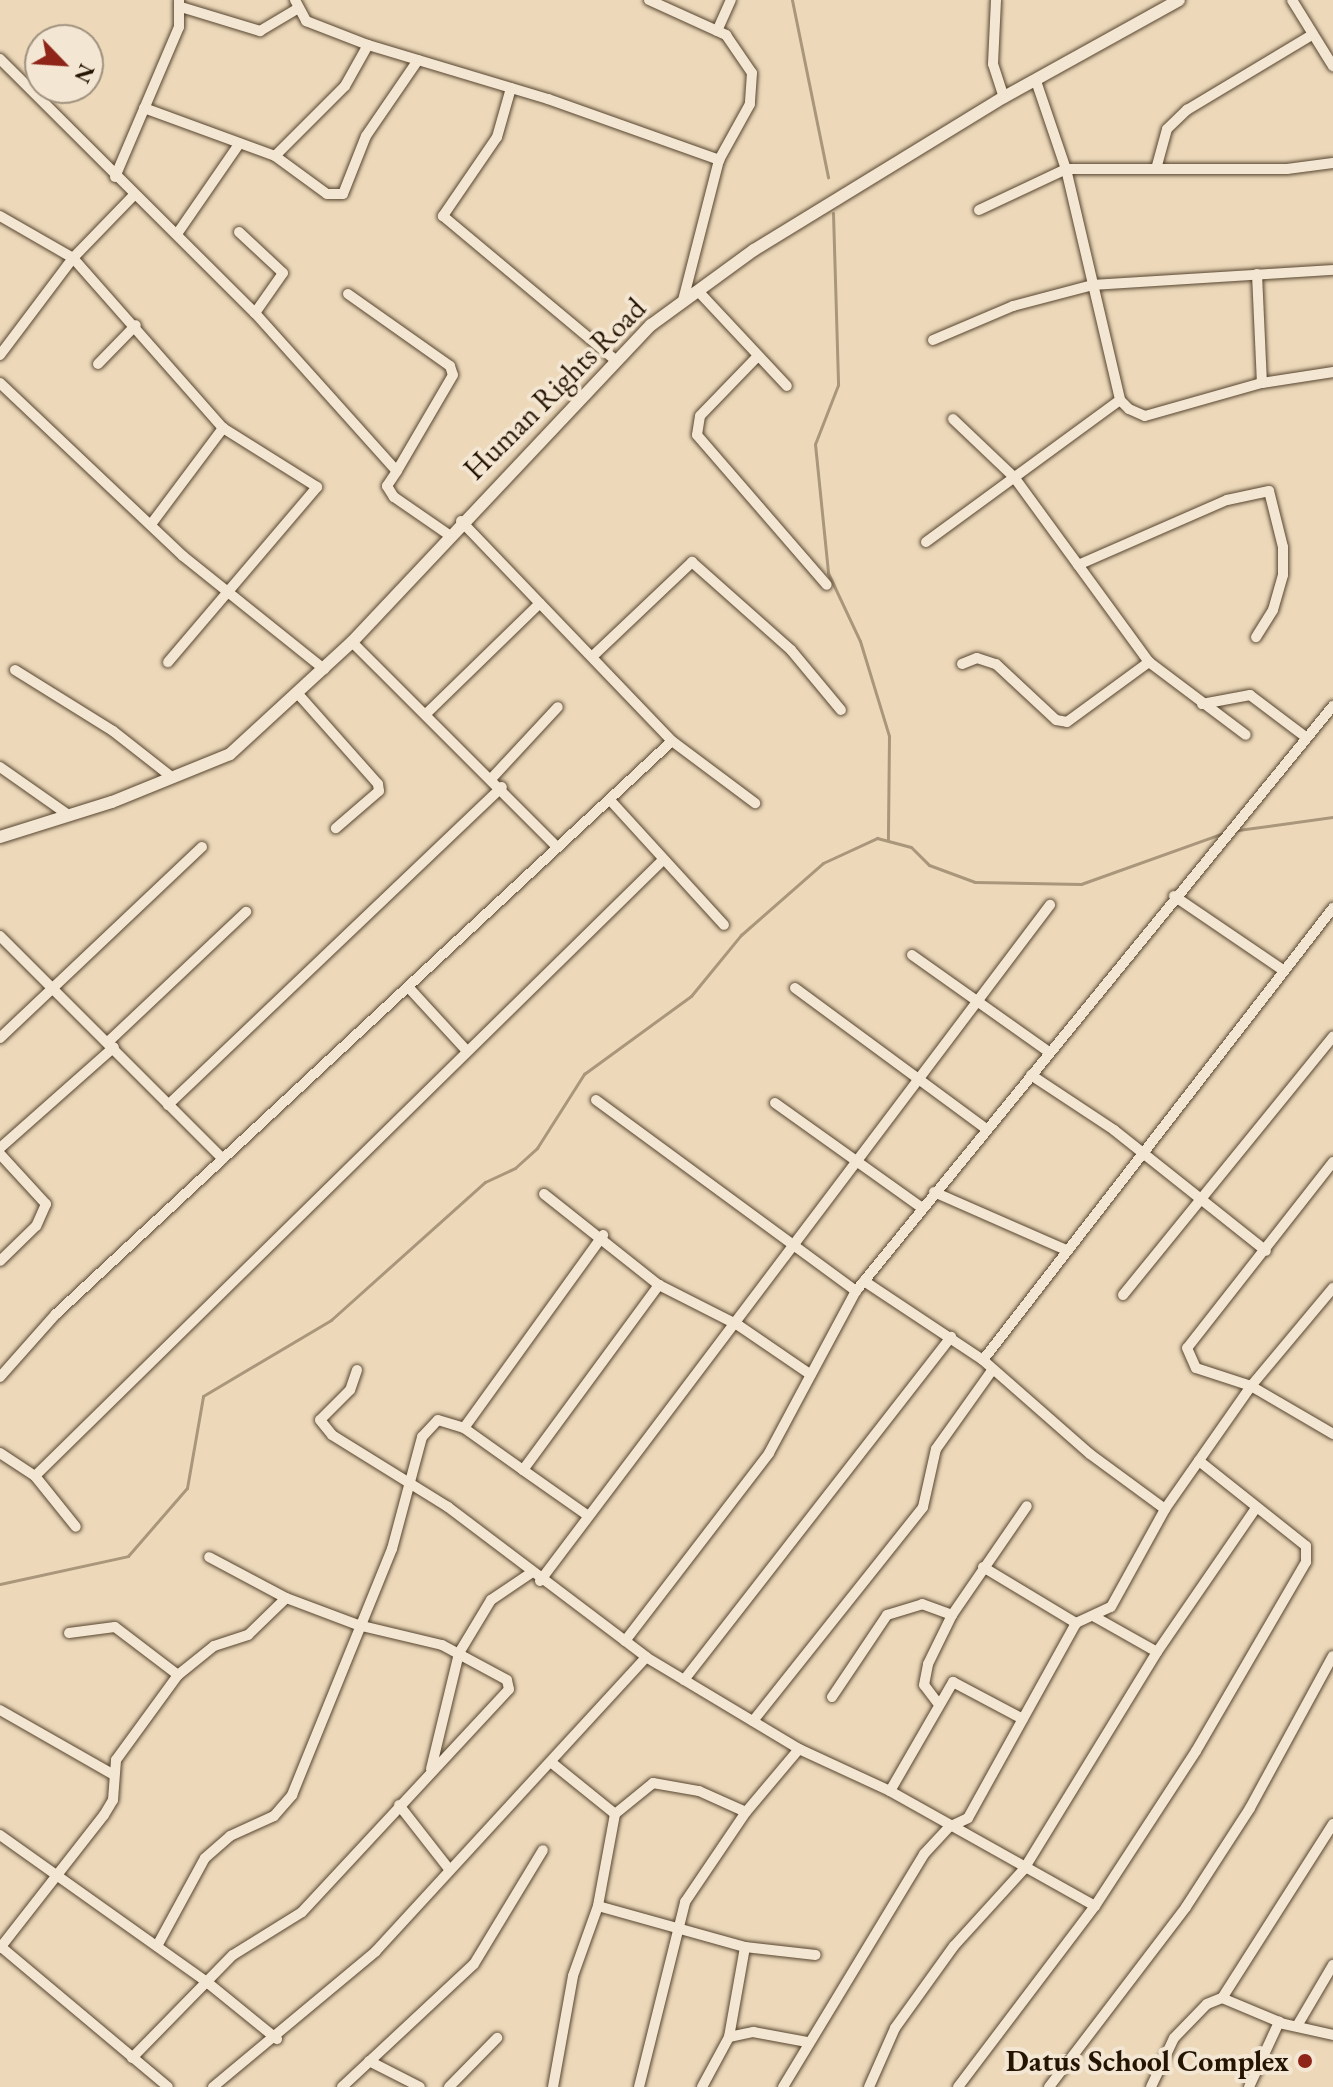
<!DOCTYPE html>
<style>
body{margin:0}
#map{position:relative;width:1333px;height:2087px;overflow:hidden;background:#edd9ba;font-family:"EB Garamond",serif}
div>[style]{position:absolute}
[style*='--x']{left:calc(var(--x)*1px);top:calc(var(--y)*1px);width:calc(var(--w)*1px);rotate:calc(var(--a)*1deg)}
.stream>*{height:3px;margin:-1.5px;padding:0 1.5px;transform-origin:1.5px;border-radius:1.5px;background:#a9967b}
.roads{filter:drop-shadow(0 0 2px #574530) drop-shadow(0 0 2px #574530)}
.minor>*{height:10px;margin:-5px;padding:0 5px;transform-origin:5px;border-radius:5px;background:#f3e6d2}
.tertiary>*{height:12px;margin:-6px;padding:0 6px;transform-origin:6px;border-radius:6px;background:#f3e6d2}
.dots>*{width:22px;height:22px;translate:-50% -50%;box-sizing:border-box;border:4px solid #f3e6d2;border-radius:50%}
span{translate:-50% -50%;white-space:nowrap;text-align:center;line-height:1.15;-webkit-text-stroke:8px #f3e6d2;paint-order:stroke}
.street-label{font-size:30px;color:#251402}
.poi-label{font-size:30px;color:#251402;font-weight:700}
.right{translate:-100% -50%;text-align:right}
.north{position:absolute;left:24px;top:24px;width:80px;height:80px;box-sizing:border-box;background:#f3e6d2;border:2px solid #a1927f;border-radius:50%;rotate:115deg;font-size:22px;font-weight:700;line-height:32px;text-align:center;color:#251402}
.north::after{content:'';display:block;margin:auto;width:28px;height:36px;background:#8f2418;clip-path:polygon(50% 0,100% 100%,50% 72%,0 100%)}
</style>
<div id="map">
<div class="stream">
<div style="--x:792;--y:0;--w:181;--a:78.5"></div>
<div style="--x:833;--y:213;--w:172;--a:88.3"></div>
<div style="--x:838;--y:385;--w:63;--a:111.3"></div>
<div style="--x:815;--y:444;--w:130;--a:84.2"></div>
<div style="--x:828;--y:573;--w:75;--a:64.8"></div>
<div style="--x:860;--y:641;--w:99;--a:73"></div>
<div style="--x:889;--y:736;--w:104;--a:90.6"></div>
<div style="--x:1238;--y:830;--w:96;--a:-7.8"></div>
<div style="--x:0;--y:1584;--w:131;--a:-12.3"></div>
<div style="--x:128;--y:1556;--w:90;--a:-49.1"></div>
<div style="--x:187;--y:1488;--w:93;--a:-80.1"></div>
<div style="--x:203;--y:1396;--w:149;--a:-30.7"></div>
<div style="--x:331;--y:1320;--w:207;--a:-41.9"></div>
<div style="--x:485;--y:1182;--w:33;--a:-25"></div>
<div style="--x:515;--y:1168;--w:30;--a:-42"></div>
<div style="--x:537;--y:1148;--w:88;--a:-57.6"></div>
<div style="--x:584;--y:1074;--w:132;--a:-36.1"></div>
<div style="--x:691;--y:996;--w:79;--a:-50.7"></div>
<div style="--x:741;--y:935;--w:109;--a:-41.3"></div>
<div style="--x:823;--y:863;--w:60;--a:-24.8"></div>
<div style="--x:877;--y:838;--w:35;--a:15"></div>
<div style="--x:911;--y:847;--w:25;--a:45"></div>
<div style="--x:929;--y:865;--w:49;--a:20.3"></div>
<div style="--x:975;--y:882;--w:106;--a:1.1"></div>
<div style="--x:1081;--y:884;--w:154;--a:-19.7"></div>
</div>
<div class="roads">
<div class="minor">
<div style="--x:295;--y:0;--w:24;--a:62"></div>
<div style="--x:306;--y:21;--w:66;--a:21.2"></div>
<div style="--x:368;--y:45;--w:188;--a:16.7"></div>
<div style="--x:548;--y:99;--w:182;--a:19.6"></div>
<div style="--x:649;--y:0;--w:85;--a:24.4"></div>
<div style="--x:726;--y:35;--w:46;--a:55.6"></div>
<div style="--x:752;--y:73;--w:31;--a:94"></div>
<div style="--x:750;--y:104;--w:64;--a:119"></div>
<div style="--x:719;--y:160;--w:145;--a:104.4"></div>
<div style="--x:996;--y:0;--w:64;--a:92.7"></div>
<div style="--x:993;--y:64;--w:35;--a:72"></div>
<div style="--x:1292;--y:0;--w:78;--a:58.2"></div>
<div style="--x:181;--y:7;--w:83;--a:16.9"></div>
<div style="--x:260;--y:31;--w:43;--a:-30.7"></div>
<div style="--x:717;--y:31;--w:34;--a:-66"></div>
<div style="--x:0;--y:59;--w:360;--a:44.9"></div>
<div style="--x:255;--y:313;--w:212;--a:48.1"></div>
<div style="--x:397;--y:471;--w:18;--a:124"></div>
<div style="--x:387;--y:486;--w:13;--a:58"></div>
<div style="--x:394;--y:497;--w:67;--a:34.6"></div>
<div style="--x:1036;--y:81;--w:93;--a:71.2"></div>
<div style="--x:1066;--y:169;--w:237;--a:76.8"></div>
<div style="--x:1120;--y:400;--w:13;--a:45"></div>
<div style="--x:1129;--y:409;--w:17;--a:24"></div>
<div style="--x:1145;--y:416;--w:122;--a:-15.8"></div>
<div style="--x:1262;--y:383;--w:72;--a:-8.8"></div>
<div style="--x:511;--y:88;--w:51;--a:105.9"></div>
<div style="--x:497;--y:137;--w:96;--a:124.4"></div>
<div style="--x:443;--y:216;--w:224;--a:39.9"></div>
<div style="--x:144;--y:108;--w:140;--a:20.1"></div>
<div style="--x:275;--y:156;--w:99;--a:-45"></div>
<div style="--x:345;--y:86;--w:47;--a:-60.7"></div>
<div style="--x:275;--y:156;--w:64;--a:36.2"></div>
<div style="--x:327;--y:194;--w:16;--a:0"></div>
<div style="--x:343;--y:194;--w:62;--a:-68.4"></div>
<div style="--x:366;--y:136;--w:92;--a:-55.6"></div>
<div style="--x:1156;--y:169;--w:41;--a:-74.6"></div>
<div style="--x:1167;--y:129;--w:28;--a:-44"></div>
<div style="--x:1187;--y:110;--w:146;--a:-31"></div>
<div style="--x:115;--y:177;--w:163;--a:-66.9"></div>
<div style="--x:179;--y:27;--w:27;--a:-90"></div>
<div style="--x:979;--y:210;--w:96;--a:-25.2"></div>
<div style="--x:1066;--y:169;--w:221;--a:0"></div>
<div style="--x:1287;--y:169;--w:46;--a:-7.4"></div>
<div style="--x:0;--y:216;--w:84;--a:29.9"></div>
<div style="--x:73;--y:258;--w:227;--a:48.6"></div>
<div style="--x:223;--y:428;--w:111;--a:32.1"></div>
<div style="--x:317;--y:487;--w:230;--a:130.4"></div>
<div style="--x:239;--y:232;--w:60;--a:43"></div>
<div style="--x:283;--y:273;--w:49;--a:125"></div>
<div style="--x:177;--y:234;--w:106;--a:-55.4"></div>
<div style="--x:1257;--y:274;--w:109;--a:87.4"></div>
<div style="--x:698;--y:291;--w:130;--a:46.9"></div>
<div style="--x:348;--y:294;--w:125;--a:35.2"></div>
<div style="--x:450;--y:366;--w:9;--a:72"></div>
<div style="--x:453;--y:375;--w:111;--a:120.3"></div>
<div style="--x:933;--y:340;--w:87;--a:-23"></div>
<div style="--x:1013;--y:306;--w:83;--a:-14.7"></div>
<div style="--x:1093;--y:285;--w:240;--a:-3.6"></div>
<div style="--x:0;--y:355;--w:121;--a:-53"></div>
<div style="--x:73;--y:258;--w:88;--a:-45.9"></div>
<div style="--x:755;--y:359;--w:79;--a:134"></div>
<div style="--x:700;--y:416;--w:19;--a:99"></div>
<div style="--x:697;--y:435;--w:198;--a:49.1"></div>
<div style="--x:98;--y:364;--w:54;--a:-45.7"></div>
<div style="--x:0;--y:383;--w:252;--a:43.4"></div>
<div style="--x:183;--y:556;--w:181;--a:38.7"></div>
<div style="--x:953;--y:419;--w:84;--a:43.6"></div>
<div style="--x:1014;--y:477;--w:229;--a:53.9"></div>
<div style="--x:1149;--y:662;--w:121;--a:37"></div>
<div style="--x:461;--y:521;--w:305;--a:46.2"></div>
<div style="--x:672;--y:741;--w:104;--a:36.8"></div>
<div style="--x:152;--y:523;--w:119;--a:-53.2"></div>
<div style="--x:926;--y:542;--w:240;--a:-36.2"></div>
<div style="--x:1078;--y:565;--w:163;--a:-23.6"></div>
<div style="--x:1227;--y:500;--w:43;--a:-12.1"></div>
<div style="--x:1269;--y:491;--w:58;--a:76"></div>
<div style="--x:1283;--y:547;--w:28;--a:90"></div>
<div style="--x:1283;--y:575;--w:36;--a:106"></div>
<div style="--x:1273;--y:610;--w:32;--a:122"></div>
<div style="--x:352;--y:642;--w:290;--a:45"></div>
<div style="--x:595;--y:654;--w:134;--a:-43.5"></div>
<div style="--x:692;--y:562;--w:132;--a:41.6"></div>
<div style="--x:791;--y:650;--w:78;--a:50.2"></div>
<div style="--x:962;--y:664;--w:16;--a:-22"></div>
<div style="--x:977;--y:658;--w:20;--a:18"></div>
<div style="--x:996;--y:664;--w:82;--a:43"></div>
<div style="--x:1056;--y:720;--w:11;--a:10"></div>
<div style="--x:1067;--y:722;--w:102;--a:-36.2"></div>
<div style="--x:15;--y:670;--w:115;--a:31.9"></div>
<div style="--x:113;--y:731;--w:76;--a:38.1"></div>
<div style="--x:299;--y:695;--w:119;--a:48.4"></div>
<div style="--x:378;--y:784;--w:7;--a:82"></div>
<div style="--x:379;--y:791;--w:57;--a:139.3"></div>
<div style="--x:1202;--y:704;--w:49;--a:-10.6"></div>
<div style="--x:1250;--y:695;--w:71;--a:37"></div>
<div style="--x:428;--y:712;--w:156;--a:-44.2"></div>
<div style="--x:0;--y:767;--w:82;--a:35"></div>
<div style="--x:491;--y:779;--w:98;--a:-47.1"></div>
<div style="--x:610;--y:800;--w:169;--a:47.6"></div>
<div style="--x:1174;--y:896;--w:132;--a:34.2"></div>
<div style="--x:0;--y:936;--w:315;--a:45"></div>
<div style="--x:912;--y:955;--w:168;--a:35.3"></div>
<div style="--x:795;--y:988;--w:236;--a:36.4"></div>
<div style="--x:410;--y:989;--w:83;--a:47.4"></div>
<div style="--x:0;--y:1038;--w:278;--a:-43.4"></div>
<div style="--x:108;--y:1042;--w:190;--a:-43.3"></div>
<div style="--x:1031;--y:1075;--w:100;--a:33.5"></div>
<div style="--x:1114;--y:1130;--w:194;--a:38.5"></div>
<div style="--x:596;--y:1100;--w:323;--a:36.3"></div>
<div style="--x:775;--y:1103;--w:181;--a:35.5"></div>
<div style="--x:168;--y:1105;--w:461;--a:-43.6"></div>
<div style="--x:0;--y:1148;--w:152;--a:-41.5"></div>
<div style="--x:0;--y:1154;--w:68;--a:47.4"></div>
<div style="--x:46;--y:1204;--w:24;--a:114"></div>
<div style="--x:36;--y:1226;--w:50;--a:135.8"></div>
<div style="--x:1333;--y:1162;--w:236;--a:128.1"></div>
<div style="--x:1187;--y:1348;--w:22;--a:66"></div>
<div style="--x:1196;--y:1368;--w:58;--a:18.1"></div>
<div style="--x:1251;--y:1386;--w:95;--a:30.3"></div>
<div style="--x:934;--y:1192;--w:144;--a:23.7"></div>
<div style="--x:544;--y:1194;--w:147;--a:38.4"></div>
<div style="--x:659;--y:1285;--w:89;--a:26.9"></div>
<div style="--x:738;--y:1325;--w:88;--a:34.4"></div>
<div style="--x:864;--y:1281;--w:143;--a:33.6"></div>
<div style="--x:983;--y:1360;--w:142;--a:41.3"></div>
<div style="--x:1090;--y:1454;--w:93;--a:36.3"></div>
<div style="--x:1123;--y:1295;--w:333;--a:-50.9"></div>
<div style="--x:983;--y:1360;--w:572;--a:-52.25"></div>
<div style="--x:357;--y:1370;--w:21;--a:109"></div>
<div style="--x:350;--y:1390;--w:42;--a:135"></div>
<div style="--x:320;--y:1420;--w:19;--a:51"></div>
<div style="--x:332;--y:1435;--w:137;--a:31.8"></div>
<div style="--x:448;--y:1507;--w:248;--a:37.1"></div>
<div style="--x:646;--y:1657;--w:179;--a:31"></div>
<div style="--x:799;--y:1749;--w:100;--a:24.8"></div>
<div style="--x:890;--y:1791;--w:235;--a:29.3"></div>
<div style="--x:0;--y:1377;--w:84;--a:-48.4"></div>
<div style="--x:56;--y:1314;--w:841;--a:-42.93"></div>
<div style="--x:0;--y:1453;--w:42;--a:33.3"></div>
<div style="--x:35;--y:1476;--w:65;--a:51.2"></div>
<div style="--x:523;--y:1470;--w:72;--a:-144.6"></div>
<div style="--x:464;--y:1428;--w:238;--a:-54.2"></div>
<div style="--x:35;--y:1476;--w:878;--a:-44.45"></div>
<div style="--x:587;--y:1515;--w:78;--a:-144.9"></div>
<div style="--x:523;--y:1470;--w:230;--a:-53.7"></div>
<div style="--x:983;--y:1567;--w:109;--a:31.1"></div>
<div style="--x:540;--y:1581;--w:847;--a:-52.97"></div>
<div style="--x:1095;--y:1617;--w:71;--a:29.4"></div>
<div style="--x:69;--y:1633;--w:46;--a:-7.4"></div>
<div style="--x:115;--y:1627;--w:79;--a:37.3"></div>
<div style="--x:625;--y:1641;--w:237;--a:-52.5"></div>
<div style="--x:769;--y:1453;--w:184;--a:-61.8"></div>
<div style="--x:856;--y:1291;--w:755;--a:-50.81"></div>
<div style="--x:684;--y:1680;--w:435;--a:-52.1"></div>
<div style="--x:832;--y:1697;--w:99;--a:-56.1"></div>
<div style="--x:887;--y:1615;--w:37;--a:-17"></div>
<div style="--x:922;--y:1604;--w:32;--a:20"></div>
<div style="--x:937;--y:1702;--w:21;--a:-127"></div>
<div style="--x:924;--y:1685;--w:21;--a:-79"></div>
<div style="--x:928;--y:1664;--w:55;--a:-63.9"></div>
<div style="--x:952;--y:1615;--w:132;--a:-55.5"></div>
<div style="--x:0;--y:1710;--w:129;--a:29.7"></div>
<div style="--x:753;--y:1721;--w:273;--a:-51.5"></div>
<div style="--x:923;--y:1507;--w:59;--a:-77.4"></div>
<div style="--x:936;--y:1449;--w:98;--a:-54.5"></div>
<div style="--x:552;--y:1763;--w:81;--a:39"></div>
<div style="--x:615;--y:1814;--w:94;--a:100.5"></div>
<div style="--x:598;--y:1906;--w:74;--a:109.7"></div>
<div style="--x:573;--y:1976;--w:113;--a:100.2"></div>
<div style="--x:431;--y:1769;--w:119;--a:-76.4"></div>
<div style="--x:459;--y:1653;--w:62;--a:-58.9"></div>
<div style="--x:491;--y:1600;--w:48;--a:-34"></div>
<div style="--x:890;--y:1791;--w:126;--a:-60"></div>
<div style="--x:953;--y:1682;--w:79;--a:27.9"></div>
<div style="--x:399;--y:1805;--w:81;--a:52"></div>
<div style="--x:615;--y:1814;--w:49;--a:-39.2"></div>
<div style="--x:653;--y:1783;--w:47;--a:9.9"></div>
<div style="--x:699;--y:1791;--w:51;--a:24.1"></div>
<div style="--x:1333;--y:1824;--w:206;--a:122.5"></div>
<div style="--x:1222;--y:1998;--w:67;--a:22.8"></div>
<div style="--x:1284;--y:2024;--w:50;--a:12.7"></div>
<div style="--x:0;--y:1835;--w:255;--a:35.4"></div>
<div style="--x:208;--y:1983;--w:89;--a:39.1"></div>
<div style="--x:598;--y:1906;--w:153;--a:15.6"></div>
<div style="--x:745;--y:1947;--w:71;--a:6.4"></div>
<div style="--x:0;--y:1946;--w:219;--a:40"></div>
<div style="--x:157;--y:1946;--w:100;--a:-61.4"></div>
<div style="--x:205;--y:1858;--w:33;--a:-41"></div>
<div style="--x:230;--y:1836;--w:48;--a:-24.4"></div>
<div style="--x:274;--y:1816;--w:28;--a:-49"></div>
<div style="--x:292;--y:1795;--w:266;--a:-67.9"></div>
<div style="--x:392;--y:1549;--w:116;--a:-75"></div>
<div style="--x:422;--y:1437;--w:23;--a:-47"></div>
<div style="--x:438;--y:1420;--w:27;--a:17"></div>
<div style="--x:0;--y:1948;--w:169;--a:-52"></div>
<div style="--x:104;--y:1815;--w:17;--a:-59"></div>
<div style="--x:113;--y:1800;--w:40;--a:-85.7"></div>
<div style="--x:116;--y:1760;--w:105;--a:-53.9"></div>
<div style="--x:178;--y:1675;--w:46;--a:-38.9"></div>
<div style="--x:214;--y:1646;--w:36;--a:-18"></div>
<div style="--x:248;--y:1635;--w:53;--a:-44.2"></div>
<div style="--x:1297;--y:2026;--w:71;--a:-59.5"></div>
<div style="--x:729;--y:2037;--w:25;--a:-12"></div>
<div style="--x:753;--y:2032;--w:55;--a:10.5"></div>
<div style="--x:132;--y:2058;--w:144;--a:-45.6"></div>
<div style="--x:233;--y:1955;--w:81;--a:-31.9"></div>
<div style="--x:302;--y:1912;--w:304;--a:-47.1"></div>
<div style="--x:509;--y:1689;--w:9;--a:-103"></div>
<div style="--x:507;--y:1680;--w:74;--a:-151.7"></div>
<div style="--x:442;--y:1645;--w:86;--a:-166.6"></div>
<div style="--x:358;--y:1625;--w:77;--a:-159.4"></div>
<div style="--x:286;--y:1598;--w:87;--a:-152"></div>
<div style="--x:369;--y:2061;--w:57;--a:27"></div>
<div style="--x:213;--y:2087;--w:212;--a:-39.8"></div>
<div style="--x:376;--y:1951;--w:399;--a:-47.4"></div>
<div style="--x:342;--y:2087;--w:180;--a:-43"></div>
<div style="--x:474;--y:1964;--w:133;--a:-58.8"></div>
<div style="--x:449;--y:2087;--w:69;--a:-45.6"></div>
<div style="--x:639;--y:2087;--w:191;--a:-76"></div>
<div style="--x:685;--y:1902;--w:109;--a:-55.9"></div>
<div style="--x:746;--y:1812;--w:82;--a:-49.9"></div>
<div style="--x:702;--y:2087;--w:57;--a:-61.6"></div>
<div style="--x:729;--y:2037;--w:91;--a:-79.9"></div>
<div style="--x:783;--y:2087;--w:272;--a:-58.8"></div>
<div style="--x:924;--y:1854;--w:37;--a:-47"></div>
<div style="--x:949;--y:1827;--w:21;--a:-25"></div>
<div style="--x:968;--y:1818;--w:223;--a:-61"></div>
<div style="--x:1076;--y:1623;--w:38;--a:-25"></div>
<div style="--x:1111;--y:1607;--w:112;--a:-61.1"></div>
<div style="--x:1165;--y:1509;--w:150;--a:-55"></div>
<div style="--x:1251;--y:1386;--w:128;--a:-50.1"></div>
<div style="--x:869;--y:2087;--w:64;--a:-66.2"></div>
<div style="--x:895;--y:2028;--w:101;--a:-54.3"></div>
<div style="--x:954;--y:1946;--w:104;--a:-47.7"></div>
<div style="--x:1024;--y:1869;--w:255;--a:-58.5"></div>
<div style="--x:1157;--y:1652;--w:175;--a:-55.5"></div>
<div style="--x:958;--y:2087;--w:227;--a:-52.9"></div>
<div style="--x:1095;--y:1906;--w:185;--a:-56.9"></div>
<div style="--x:1196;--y:1751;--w:219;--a:-59.8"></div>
<div style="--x:1306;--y:1562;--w:16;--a:-90"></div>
<div style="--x:1306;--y:1546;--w:137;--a:-141.5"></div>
<div style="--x:1049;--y:2087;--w:226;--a:-52.7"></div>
<div style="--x:1186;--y:1907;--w:118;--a:-57.1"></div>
<div style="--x:1250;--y:1808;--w:173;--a:-61.4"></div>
<div style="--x:1151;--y:2087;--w:54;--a:-64.9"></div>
<div style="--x:1174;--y:2038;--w:47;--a:-45.9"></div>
<div style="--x:1207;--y:2004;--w:16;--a:-22"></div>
<div style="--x:1249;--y:2087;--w:72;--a:-65.2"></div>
</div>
<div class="tertiary">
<div style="--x:0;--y:837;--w:117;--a:-17.4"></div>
<div style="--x:112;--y:802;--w:127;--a:-22.1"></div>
<div style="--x:230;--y:754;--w:166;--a:-42.6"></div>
<div style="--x:352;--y:642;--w:436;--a:-46.7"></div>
<div style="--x:651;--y:325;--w:127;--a:-36.1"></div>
<div style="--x:754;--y:250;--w:293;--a:-31.5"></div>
<div style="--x:1004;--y:97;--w:200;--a:-29"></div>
</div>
</div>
<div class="dots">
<div style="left:1305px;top:2061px;background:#8f2418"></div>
</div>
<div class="street-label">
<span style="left:555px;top:389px;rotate:-45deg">Human Rights Road</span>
</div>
<div class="poi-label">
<span class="right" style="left:1289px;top:2061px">Datus School Complex</span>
</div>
<div class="north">N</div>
</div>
